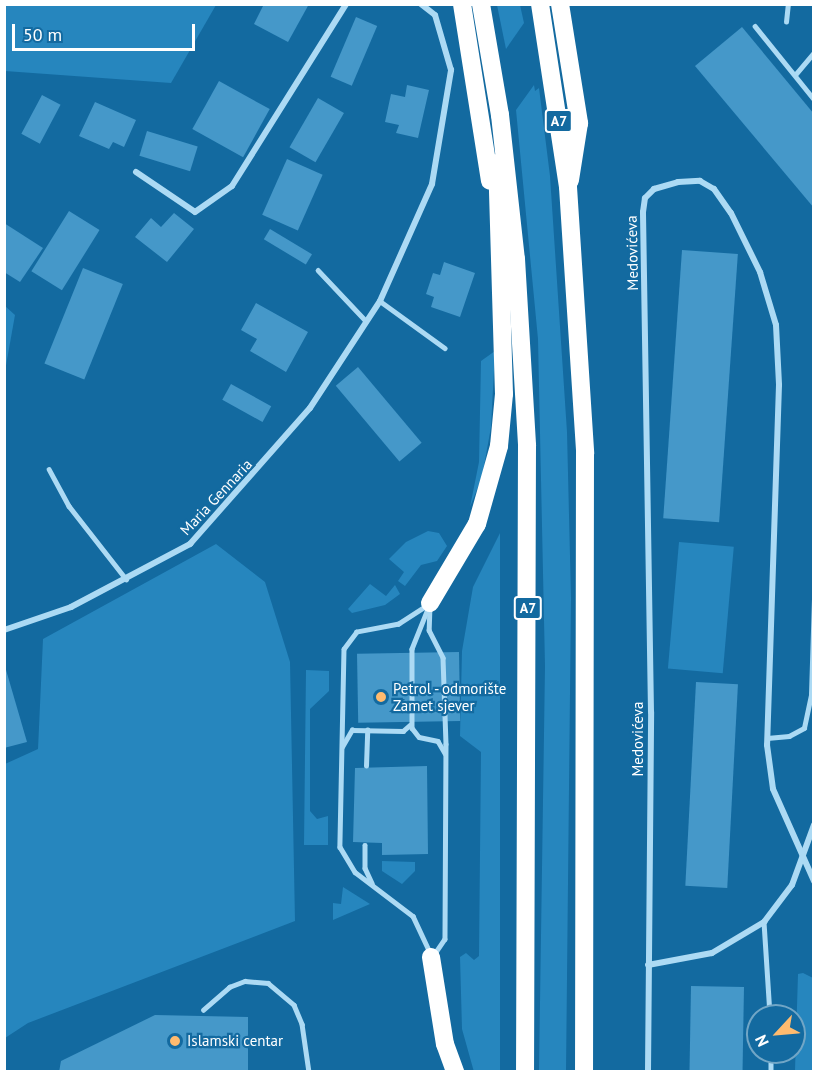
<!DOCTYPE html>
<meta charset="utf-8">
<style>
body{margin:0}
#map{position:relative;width:818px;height:1076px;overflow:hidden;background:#136aa0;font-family:"PT Sans",sans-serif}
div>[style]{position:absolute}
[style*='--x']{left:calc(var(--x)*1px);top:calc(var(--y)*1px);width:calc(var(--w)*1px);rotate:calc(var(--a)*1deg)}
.green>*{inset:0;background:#2686be;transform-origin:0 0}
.building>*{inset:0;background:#4598c9;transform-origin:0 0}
.lane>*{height:4.5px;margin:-2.25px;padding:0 2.25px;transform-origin:2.25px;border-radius:2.25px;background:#acdaf4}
.street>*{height:6px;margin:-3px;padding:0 3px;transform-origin:3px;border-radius:3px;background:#acdaf4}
.highway>*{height:18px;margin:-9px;padding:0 9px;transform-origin:9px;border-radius:9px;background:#fff}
.dots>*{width:16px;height:16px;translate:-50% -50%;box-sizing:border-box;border:3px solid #136aa0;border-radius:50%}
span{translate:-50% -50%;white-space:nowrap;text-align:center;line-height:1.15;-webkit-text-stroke:4.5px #136aa0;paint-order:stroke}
.shield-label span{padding:2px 4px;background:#136aa0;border:2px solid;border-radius:4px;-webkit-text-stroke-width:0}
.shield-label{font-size:14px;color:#fff;font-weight:700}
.street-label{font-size:15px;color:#fff}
.poi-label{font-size:15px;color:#fff}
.left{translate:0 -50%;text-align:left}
.frame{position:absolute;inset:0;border:6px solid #fff;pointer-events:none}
.north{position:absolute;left:746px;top:1004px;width:60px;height:60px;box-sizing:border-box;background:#136aa0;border:2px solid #71a6c6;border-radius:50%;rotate:244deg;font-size:16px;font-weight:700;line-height:24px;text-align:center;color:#fff}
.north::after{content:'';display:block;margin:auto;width:21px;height:27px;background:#ffbb6f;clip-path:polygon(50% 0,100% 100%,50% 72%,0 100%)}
.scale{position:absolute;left:12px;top:24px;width:183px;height:27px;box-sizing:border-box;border:3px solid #fff;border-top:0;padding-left:8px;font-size:18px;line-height:21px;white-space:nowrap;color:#fff;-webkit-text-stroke:4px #136aa0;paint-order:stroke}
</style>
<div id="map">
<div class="green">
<div style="clip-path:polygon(5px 4px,216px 4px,216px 5px,171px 83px,5px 71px)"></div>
<div style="clip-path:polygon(497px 5px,520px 5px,524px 23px,506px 49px)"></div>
<div style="clip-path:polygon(534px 85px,535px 91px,539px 88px,550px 176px,567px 432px,571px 598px,566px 1072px,539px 1071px,545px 666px,538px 339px,516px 110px)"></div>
<div style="clip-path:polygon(5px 306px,15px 315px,5px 371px)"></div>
<div style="clip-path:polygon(495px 351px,491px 427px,482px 477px,470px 507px,479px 462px,481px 361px)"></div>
<div style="clip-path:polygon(428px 531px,439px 533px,447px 546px,437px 561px,421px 565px,405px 586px,398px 581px,404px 572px,389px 559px,406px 542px)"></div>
<div style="clip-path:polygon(500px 533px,500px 1071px,474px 1072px,462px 1029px,460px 957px,466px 953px,474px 960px,479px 956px,481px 752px,460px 736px,462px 651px,473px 587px)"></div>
<div style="left:679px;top:542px;width:55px;height:127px;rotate:5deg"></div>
<div style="clip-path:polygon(216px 544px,265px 582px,290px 662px,295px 921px,28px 1023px,5px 1038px,5px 764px,38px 749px,43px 639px)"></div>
<div style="clip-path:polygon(370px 584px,386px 596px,395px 585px,400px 594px,385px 605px,352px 613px,348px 609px)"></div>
<div style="clip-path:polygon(306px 670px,329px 671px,329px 691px,310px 709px,310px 811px,317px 819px,328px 816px,328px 845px,304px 845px)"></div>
<div style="clip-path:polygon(382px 861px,415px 862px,415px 871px,402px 884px,382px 871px)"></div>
<div style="clip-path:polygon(343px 887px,370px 904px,333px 920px,333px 903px,341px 904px)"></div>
<div style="clip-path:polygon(803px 973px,813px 978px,813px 1071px,795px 1071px,798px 974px)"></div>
</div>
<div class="building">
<div style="clip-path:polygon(264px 4px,309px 4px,288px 42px,254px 24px)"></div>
<div style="left:356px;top:17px;width:23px;height:65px;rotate:23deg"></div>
<div style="clip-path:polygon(742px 27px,814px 114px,814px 208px,695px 66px)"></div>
<div style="left:219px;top:81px;width:58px;height:55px;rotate:29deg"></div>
<div style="clip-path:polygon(407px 85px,429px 90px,418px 138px,396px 133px,399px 125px,385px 122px,391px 94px,405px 97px)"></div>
<div style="left:42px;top:95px;width:21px;height:44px;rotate:28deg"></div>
<div style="left:318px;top:98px;width:30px;height:57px;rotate:30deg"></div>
<div style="clip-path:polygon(95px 102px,136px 120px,124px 147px,113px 142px,109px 149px,79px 136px)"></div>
<div style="left:147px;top:131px;width:53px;height:26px;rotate:17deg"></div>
<div style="left:287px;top:159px;width:39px;height:61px;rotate:24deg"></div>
<div style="left:69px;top:211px;width:36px;height:71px;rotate:32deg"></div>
<div style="clip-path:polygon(174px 213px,194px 229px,167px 262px,135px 237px,151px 218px,161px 227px)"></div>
<div style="clip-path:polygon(4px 223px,43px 248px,20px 282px,4px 272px)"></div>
<div style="left:270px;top:229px;width:49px;height:12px;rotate:31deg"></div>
<div style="left:682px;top:250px;width:56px;height:269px;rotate:4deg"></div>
<div style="clip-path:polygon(444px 262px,475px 273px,460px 317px,431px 307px,434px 297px,426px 294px,433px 273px,440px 275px)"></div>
<div style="left:83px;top:268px;width:43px;height:103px;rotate:22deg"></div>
<div style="clip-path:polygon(256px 303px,308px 332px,286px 372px,250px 351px,257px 339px,241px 330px)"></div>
<div style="left:358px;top:367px;width:99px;height:29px;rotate:50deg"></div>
<div style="left:231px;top:384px;width:46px;height:18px;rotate:29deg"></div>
<div style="left:459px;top:652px;width:69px;height:102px;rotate:89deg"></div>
<div style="clip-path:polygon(4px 663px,27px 742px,4px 748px)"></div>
<div style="left:696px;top:682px;width:42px;height:204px;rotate:3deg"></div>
<div style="clip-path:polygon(427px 766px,428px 854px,382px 855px,382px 843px,353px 842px,355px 768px)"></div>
<div style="left:691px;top:986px;width:53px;height:86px;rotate:1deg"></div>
<div style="clip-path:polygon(155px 1015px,248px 1017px,248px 1072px,59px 1072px,61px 1061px)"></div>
</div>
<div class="lane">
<div style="--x:786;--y:22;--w:18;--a:-84"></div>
<div style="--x:755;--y:26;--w:94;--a:51.1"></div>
<div style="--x:795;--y:75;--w:30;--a:-50"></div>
<div style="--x:318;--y:270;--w:70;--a:46.7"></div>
<div style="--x:380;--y:301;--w:80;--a:35.9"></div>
<div style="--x:49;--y:469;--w:42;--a:61.6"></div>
<div style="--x:69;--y:506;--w:93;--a:52"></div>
<div style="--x:428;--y:605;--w:35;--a:147"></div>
<div style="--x:399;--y:624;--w:43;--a:169.2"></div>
<div style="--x:357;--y:632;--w:21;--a:127"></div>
<div style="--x:344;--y:649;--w:198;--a:91.2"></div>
<div style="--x:340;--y:847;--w:29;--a:59"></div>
<div style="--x:355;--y:872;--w:73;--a:37.2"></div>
<div style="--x:413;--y:916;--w:40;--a:65"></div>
<div style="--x:430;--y:606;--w:24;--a:92"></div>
<div style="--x:429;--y:630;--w:31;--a:63"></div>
<div style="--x:443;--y:658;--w:86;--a:88"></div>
<div style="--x:446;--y:744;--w:195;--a:90.3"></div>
<div style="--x:445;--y:939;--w:18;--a:124"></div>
<div style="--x:428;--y:609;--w:43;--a:111.8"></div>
<div style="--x:412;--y:649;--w:79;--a:90"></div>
<div style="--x:412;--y:728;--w:11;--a:52"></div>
<div style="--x:419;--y:737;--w:19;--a:12"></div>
<div style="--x:438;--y:741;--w:14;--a:60"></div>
<div style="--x:767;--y:738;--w:22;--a:-5"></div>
<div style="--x:789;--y:736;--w:17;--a:-28"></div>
<div style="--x:804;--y:728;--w:35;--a:-78"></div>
<div style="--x:811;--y:694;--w:94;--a:-88.2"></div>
<div style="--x:342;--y:747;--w:20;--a:-60"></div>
<div style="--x:352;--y:730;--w:51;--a:1.1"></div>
<div style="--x:403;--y:731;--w:9;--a:-41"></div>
<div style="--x:366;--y:766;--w:36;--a:-88"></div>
<div style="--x:365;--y:845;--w:23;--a:90"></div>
<div style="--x:365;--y:868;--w:17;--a:65"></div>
<div style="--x:764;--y:922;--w:94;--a:86.3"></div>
<div style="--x:203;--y:1010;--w:35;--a:-41"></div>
<div style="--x:229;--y:987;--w:17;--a:-21"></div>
<div style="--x:245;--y:981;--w:23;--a:5"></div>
<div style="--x:268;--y:983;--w:34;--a:40"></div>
<div style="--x:294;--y:1005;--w:21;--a:67"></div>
<div style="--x:302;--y:1024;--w:49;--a:81.7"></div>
<div style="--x:771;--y:1052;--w:20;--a:90"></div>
</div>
<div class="street">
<div style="--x:136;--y:172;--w:71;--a:34.1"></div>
<div style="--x:195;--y:212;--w:45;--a:-35.1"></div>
<div style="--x:232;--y:186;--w:215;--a:-57.9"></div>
<div style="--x:4;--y:630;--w:71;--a:-18.9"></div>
<div style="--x:71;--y:607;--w:135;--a:-27.9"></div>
<div style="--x:190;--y:544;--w:181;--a:-48.6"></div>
<div style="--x:310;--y:408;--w:128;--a:-56.8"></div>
<div style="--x:380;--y:301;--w:128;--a:-66"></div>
<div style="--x:432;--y:184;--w:116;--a:-80.5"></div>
<div style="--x:451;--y:70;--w:57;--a:-106.2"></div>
<div style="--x:435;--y:15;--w:18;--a:-142"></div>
<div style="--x:648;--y:965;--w:65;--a:-10.6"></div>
<div style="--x:712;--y:953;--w:61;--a:-30.8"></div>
<div style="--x:764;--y:922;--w:46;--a:-52.9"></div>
<div style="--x:792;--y:885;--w:64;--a:-69.9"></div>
<div style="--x:648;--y:1072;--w:360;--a:-89.5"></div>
<div style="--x:651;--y:712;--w:500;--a:-90.92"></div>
<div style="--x:643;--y:212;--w:14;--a:-82"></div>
<div style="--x:645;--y:198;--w:13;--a:-45"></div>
<div style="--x:654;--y:189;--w:25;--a:-16"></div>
<div style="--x:678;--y:182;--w:22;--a:-3"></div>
<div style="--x:700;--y:181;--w:16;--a:30"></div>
<div style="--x:714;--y:189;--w:29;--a:55"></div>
<div style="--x:731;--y:213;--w:66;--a:63.8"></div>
<div style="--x:760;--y:272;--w:55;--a:73.2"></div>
<div style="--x:776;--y:325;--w:60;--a:87.1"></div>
<div style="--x:779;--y:385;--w:360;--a:91.9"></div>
<div style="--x:767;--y:745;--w:44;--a:82.2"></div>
<div style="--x:773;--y:789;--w:101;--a:66"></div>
</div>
<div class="highway">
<div style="--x:462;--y:4;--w:179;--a:81"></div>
<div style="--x:481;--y:4;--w:113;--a:80.3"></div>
<div style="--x:500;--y:115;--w:145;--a:83.7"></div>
<div style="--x:516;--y:259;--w:187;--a:86.6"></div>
<div style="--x:527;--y:446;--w:626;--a:90.18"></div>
<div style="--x:540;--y:4;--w:185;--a:81.3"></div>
<div style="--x:568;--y:187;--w:267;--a:86.3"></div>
<div style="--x:585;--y:453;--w:619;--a:90.09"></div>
<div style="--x:560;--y:4;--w:121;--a:80.9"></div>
<div style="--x:579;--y:123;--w:58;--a:99"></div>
<div style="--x:430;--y:603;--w:92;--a:-59.3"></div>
<div style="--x:477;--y:524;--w:81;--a:-74.2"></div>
<div style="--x:499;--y:446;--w:52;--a:-84.5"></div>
<div style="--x:504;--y:394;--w:231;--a:-91.7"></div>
<div style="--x:431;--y:957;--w:88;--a:80.9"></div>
<div style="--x:445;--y:1044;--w:30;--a:70"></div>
</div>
<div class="dots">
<div style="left:381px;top:697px;background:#ffbb6f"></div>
<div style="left:175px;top:1041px;background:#ffbb6f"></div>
</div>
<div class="shield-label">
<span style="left:559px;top:121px">A7</span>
<span style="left:528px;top:608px">A7</span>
</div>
<div class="street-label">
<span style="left:632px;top:253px;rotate:-91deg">Medovićeva</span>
<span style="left:216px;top:497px;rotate:-47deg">Maria Gennaria</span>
<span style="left:638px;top:739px;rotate:-90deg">Medovićeva</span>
</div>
<div class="poi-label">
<span class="left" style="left:393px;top:697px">Petrol - odmorište<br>Zamet sjever</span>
<span class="left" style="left:187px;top:1041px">Islamski centar</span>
</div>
<div class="frame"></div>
<div class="north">N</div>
<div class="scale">50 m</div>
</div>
